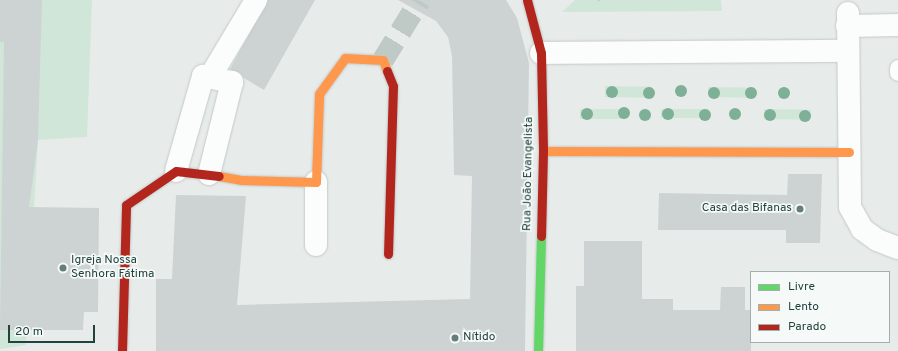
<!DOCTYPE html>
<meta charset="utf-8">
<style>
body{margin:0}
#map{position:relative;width:898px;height:351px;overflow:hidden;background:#e7ecea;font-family:Overpass,sans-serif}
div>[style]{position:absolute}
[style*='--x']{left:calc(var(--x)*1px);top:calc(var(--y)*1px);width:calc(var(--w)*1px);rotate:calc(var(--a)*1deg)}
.green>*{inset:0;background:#cfe6d8;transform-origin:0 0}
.building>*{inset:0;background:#cdd3d2}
.street-tunnel>*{height:22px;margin-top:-11px;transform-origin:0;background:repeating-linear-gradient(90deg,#bfcac7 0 22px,transparent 0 33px)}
.path>*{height:2.5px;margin-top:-1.25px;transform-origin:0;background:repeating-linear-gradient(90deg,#c2cbca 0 2px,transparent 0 5px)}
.roads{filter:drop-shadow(0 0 1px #c4c9c7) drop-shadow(0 0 1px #c4c9c7)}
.lane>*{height:17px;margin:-8.5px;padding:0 8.5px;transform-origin:8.5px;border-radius:8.5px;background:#fbfcfc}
.street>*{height:22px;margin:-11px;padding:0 11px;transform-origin:11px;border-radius:11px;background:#fbfcfc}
.fast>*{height:9px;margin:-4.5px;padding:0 4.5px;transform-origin:4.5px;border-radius:4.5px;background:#63d668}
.slow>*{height:9px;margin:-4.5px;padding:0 4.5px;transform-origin:4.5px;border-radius:4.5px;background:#ff974d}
.jam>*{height:9px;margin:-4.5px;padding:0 4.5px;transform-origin:4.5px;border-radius:4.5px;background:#b3261e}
.trees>*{width:12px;height:12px;margin:-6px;border-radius:50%;background:#7eaf97}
.dots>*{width:11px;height:11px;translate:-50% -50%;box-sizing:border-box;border:2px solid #f5faf8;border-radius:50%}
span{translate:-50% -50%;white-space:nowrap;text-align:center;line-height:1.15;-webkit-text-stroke:3.5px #f5faf8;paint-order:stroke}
.street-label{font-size:12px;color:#21423d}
.poi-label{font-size:12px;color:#21423d}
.right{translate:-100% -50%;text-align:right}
.left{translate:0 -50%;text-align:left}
.legend{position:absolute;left:750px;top:271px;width:140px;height:72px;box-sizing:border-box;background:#f5faf8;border:1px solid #a0b0ad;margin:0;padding:5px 7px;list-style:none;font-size:12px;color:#21423d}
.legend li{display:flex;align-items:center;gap:8px;height:20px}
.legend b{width:20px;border:1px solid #a0b0ad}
.scale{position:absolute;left:8px;top:325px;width:87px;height:18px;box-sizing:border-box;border:2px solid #21423d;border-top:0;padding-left:5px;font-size:12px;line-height:14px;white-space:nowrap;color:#21423d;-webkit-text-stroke:3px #f5faf8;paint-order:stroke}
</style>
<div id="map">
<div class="green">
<div style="clip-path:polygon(0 0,92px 0,87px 137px,38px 140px,26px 345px,0 349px)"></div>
<div style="clip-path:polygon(575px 0,721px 0,722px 11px,562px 12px)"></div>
<div style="left:605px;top:86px;width:47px;height:11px;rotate:1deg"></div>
<div style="left:708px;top:87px;width:47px;height:10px;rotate:1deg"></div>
<div style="left:580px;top:109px;width:46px;height:10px"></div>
<div style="left:661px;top:109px;width:47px;height:9px"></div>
<div style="left:764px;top:109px;width:47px;height:10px;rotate:1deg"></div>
</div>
<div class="building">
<div style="clip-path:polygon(0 0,42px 0,38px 140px,29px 207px,99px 208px,98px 312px,84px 312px,83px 330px,0 330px,4px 42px,0 42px)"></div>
<div style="clip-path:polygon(268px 0,315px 0,264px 90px,244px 78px,240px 73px,230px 69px)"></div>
<div style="clip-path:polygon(398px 0,506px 0,517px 18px,529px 63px,525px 351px,156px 351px,156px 279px,172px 279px,176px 195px,246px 196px,237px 305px,470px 299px,472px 176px,454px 175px,452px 56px,448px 37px,436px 21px)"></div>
<div style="clip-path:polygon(788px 174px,822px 174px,820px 243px,786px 243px,786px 230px,658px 230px,659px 193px,787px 195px)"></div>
<div style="clip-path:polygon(584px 241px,642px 241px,642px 299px,673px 299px,673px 310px,720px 310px,721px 287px,745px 287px,745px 310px,751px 310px,751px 351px,576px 351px,576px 286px,584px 286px)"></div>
</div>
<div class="street-tunnel">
<div style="--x:383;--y:60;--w:70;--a:-58.3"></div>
</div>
<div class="path">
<div style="--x:598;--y:0;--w:2;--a:0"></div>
</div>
<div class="roads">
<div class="lane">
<div style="--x:898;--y:68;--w:4;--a:90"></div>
</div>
<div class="street">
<div style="--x:848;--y:13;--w:194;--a:89.4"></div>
<div style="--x:850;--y:207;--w:25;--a:61"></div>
<div style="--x:862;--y:229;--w:19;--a:36"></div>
<div style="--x:877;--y:240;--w:22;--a:21"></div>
<div style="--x:847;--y:26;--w:51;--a:-1.1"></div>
<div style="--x:541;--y:53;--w:305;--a:-0.4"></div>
<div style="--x:210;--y:77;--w:90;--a:-59.1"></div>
<div style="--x:176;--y:171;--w:99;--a:-74.1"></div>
<div style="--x:203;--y:76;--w:30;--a:12"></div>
<div style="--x:232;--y:82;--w:95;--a:104"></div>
<div style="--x:316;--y:182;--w:63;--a:90"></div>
</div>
<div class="fast">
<div style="--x:538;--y:351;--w:115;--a:-88.5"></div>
</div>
<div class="slow">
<div style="--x:543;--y:151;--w:306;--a:0.2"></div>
<div style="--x:219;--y:176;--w:22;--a:10"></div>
<div style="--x:241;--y:180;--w:75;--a:1.5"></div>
<div style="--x:316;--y:182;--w:88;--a:-88"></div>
<div style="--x:319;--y:94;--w:44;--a:-54.2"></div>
<div style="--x:345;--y:58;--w:38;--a:3"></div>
<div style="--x:383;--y:60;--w:12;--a:70"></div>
</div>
<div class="jam">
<div style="--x:527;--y:0;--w:55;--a:75.2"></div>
<div style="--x:541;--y:53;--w:98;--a:88.8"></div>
<div style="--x:543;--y:151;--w:85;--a:91.3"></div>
<div style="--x:387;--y:71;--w:16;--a:68"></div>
<div style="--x:393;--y:86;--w:168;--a:91.7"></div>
<div style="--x:122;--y:351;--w:146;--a:-88.4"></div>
<div style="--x:126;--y:205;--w:60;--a:-34.2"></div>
<div style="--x:176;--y:171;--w:43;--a:6.6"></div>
</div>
</div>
<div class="trees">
<div style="left:681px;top:91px"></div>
<div style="left:612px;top:92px"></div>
<div style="left:649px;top:93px"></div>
<div style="left:714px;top:93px"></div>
<div style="left:751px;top:93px"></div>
<div style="left:784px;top:93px"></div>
<div style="left:624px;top:113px"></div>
<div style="left:587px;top:114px"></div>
<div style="left:668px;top:114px"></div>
<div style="left:735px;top:114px"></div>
<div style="left:645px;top:115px"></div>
<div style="left:705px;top:115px"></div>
<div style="left:770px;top:115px"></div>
<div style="left:805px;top:116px"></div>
</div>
<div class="dots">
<div style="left:800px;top:209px;background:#667e7a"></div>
<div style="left:63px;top:268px;background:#667e7a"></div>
<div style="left:455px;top:338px;background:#667e7a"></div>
</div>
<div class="street-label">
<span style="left:529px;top:174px;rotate:-89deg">Rua João Evangelista</span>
</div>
<div class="poi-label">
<span class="right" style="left:792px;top:209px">Casa das Bifanas</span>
<span class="left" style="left:71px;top:268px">Igreja Nossa<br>Senhora Fátima</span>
<span class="left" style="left:463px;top:338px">Nítido</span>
</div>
<ul class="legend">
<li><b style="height:5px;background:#63d668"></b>Livre</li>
<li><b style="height:5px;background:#ff974d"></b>Lento</li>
<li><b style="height:5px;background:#b3261e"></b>Parado</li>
</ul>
<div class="scale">20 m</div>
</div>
